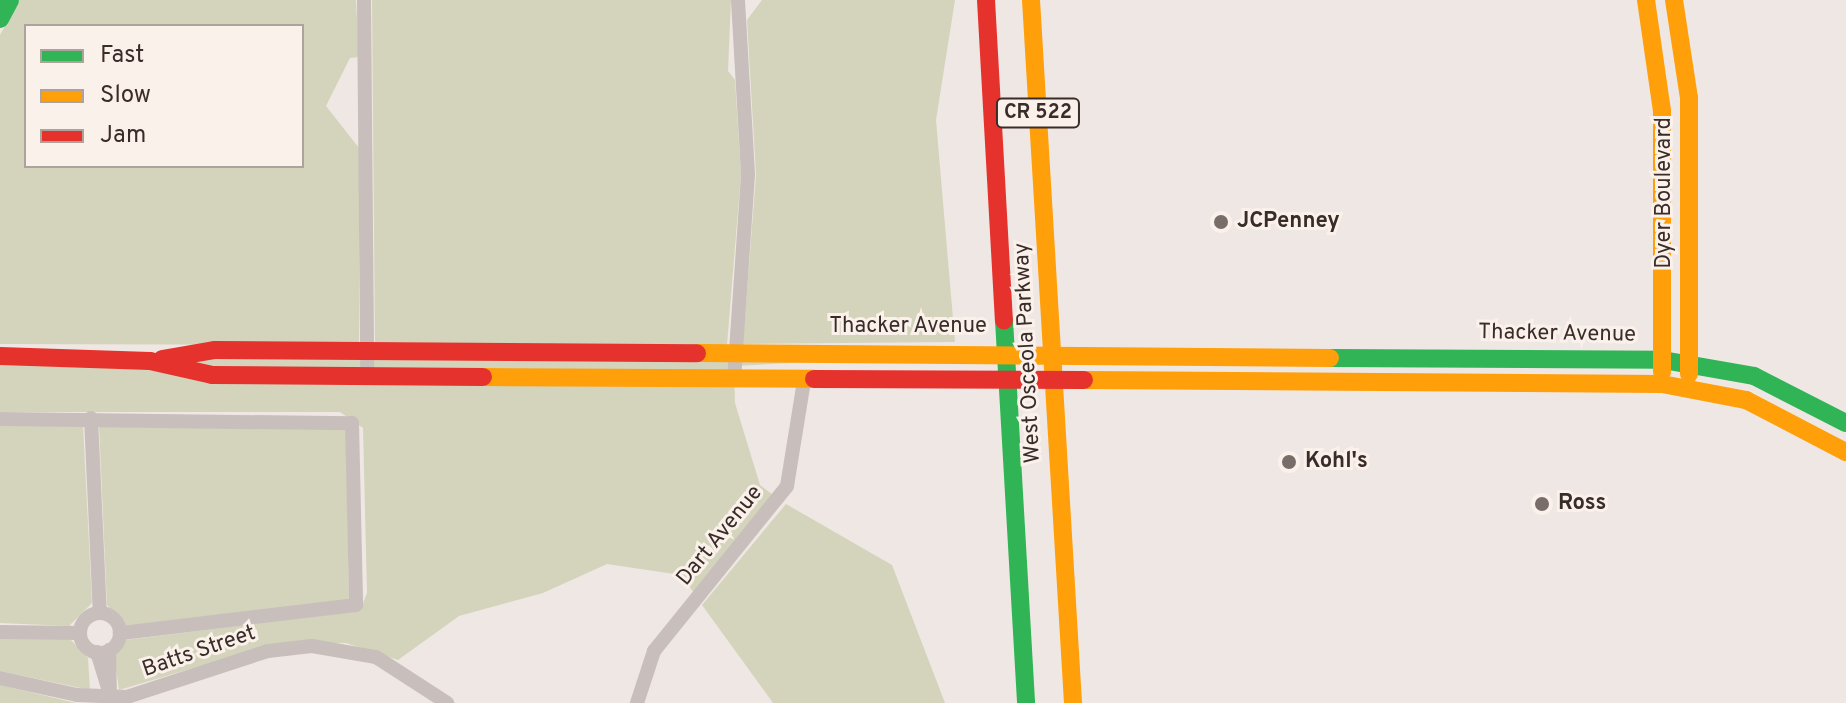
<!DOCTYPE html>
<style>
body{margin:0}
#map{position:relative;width:1846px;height:703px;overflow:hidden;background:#efe7e3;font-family:Overpass,sans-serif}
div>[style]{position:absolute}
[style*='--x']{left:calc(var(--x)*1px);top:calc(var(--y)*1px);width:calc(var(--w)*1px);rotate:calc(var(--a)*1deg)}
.green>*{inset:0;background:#d4d4bc}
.street>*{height:14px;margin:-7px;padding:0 7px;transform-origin:7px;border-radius:7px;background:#c8bfbc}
.street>.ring{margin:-7px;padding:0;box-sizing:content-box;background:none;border:14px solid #c8bfbc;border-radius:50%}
.fast>*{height:18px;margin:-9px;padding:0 9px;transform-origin:9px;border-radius:9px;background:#30b455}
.slow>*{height:18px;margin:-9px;padding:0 9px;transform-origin:9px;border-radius:9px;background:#ff9f0a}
.jam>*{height:18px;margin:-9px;padding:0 9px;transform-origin:9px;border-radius:9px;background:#e5322d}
.dots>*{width:22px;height:22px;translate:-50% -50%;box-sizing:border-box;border:4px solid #fbf1eb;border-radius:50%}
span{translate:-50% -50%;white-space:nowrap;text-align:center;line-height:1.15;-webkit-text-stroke:6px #fbf1eb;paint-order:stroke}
.shield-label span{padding:2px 6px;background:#fbf1eb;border:2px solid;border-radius:6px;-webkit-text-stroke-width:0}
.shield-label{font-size:20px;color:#3a2c29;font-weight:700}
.street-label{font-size:22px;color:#3a2c29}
.poi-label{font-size:22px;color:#3a2c29;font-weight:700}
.left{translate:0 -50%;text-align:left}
.legend{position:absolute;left:24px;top:24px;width:280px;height:144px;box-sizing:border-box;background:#fbf1eb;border:2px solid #aea29d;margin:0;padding:10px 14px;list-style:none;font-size:24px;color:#3a2c29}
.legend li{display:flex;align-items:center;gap:16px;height:40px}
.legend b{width:40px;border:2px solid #aea29d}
</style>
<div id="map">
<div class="green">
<div style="clip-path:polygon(evenodd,19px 0,356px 0,359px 57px,350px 58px,326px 106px,359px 148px,359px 345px,0 344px,0 35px,19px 0,26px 26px,302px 26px,302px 166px,26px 166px,26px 26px)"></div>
<div style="clip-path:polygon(372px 0,731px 0,728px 71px,735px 80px,741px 174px,727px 345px,375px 345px)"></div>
<div style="clip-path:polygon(762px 0,955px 0,936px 120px,955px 342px,743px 344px,756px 175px,747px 20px)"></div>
<div style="clip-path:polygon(922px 356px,734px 366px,735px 403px,760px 485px,773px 495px,694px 593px,681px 575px,607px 564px,543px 593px,459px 616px,398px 660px,346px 643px,278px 643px,119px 690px,114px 654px,125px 640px,360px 611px,367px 593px,363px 428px,340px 412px,0 412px,0 357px)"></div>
<div style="clip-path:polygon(0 425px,83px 425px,92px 603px,69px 626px,0 623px)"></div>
<div style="clip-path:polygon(99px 425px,346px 428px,349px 601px,126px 626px,107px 605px)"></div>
<div style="clip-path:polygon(786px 504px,892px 565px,945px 703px,773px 703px,702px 605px)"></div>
<div style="clip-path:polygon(0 639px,70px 639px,88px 658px,90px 690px,0 671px)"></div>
<div style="clip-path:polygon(0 685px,34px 693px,76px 703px,0 703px)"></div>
</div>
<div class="street">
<div style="--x:364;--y:0;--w:376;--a:89.5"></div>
<div style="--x:734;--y:380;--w:206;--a:-86.1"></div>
<div style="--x:748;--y:174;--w:174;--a:-93.3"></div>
<div style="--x:91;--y:418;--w:195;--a:87.4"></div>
<div style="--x:0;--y:419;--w:352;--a:0.7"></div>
<div style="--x:352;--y:423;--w:182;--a:88.7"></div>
<div style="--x:356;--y:605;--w:238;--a:173.2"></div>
<div class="ring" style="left:80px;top:613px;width:26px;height:26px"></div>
<div style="--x:0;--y:632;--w:80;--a:0.7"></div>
<div style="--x:109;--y:650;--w:47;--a:88.8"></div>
<div style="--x:97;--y:652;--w:41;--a:72.9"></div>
<div style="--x:0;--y:678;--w:79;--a:12.4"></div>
<div style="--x:77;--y:695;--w:50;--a:2.3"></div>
<div style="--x:127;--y:697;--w:148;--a:-18.1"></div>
<div style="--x:268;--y:651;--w:44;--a:-6.5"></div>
<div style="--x:312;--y:646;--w:65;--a:9.8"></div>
<div style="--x:376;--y:657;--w:85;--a:32.9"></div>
<div style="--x:637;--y:703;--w:55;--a:-71.9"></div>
<div style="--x:654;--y:651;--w:212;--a:-51.1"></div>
<div style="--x:787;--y:486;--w:106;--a:-80.8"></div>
</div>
<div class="fast">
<div style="--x:0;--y:19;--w:21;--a:-62"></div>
<div style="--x:1004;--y:320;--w:384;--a:86.7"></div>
<div style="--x:1330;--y:358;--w:333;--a:0.3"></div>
<div style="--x:1663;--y:360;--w:92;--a:10"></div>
<div style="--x:1754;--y:376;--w:103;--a:27.1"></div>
</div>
<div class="slow">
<div style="--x:1031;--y:0;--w:704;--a:86.58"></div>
<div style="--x:1646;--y:0;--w:112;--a:81.8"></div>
<div style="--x:1662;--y:111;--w:261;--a:90"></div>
<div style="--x:1674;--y:0;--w:99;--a:81.3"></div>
<div style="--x:1689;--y:98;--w:276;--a:90"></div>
<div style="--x:697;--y:353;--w:633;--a:0.45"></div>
<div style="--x:483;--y:377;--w:331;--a:0.3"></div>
<div style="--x:1084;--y:380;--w:578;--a:0.4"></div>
<div style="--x:1662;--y:384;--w:86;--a:10.8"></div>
<div style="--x:1746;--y:400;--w:113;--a:27.5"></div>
</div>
<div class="jam">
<div style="--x:986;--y:0;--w:321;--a:86.8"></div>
<div style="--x:0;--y:356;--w:150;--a:1.9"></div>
<div style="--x:150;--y:361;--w:64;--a:12.7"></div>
<div style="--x:212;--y:375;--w:271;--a:0.4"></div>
<div style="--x:162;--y:359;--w:54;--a:-9.6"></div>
<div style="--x:215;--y:350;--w:482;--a:0.4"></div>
<div style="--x:814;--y:379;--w:270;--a:0.2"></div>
</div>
<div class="dots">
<div style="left:1221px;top:222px;background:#796d6a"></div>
<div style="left:1289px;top:462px;background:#796d6a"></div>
<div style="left:1542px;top:504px;background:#796d6a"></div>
</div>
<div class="shield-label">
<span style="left:1038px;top:113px">CR 522</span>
</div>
<div class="street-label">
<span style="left:1665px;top:193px;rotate:-90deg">Dyer Boulevard</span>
<span style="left:908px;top:327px">Thacker Avenue</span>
<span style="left:1557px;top:334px;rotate:1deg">Thacker Avenue</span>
<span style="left:1028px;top:353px;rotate:-93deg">West Osceola Parkway</span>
<span style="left:720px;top:536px;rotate:-51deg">Dart Avenue</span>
<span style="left:199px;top:652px;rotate:-19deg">Batts Street</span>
</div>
<div class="poi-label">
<span class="left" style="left:1237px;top:222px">JCPenney</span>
<span class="left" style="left:1305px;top:462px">Kohl's</span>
<span class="left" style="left:1558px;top:504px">Ross</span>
</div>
<ul class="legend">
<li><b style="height:10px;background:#30b455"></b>Fast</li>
<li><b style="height:10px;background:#ff9f0a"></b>Slow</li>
<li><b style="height:10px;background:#e5322d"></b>Jam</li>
</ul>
</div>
